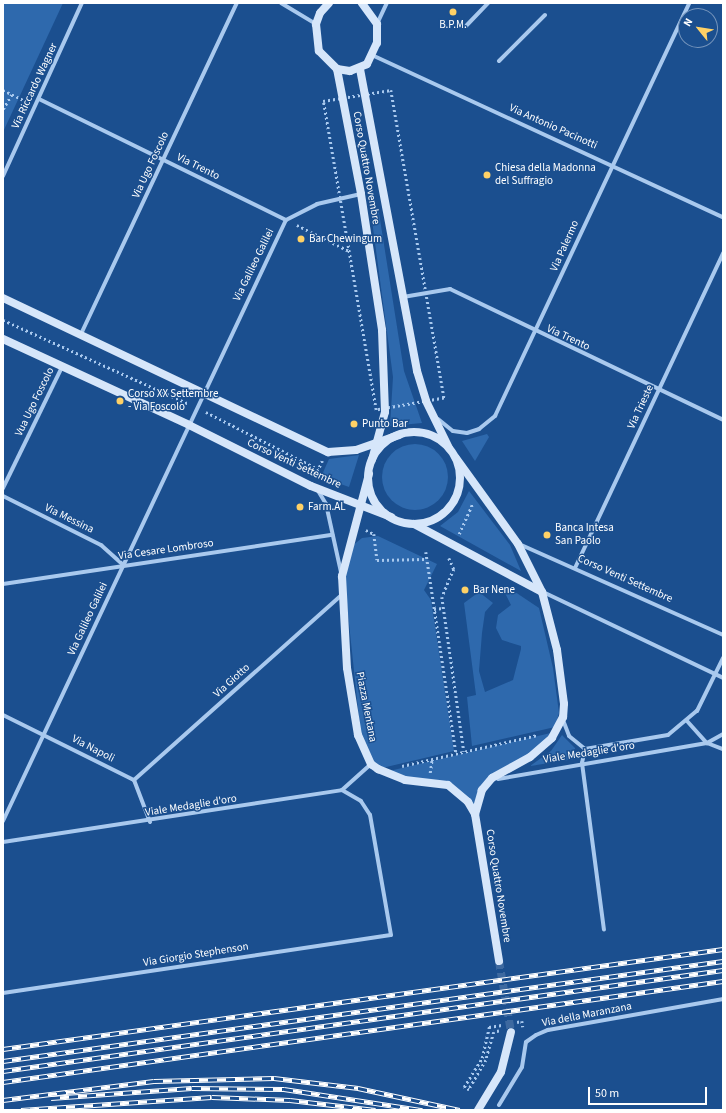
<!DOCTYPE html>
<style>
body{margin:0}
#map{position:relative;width:726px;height:1113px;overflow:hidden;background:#1b4f8f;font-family:"Source Sans 3",sans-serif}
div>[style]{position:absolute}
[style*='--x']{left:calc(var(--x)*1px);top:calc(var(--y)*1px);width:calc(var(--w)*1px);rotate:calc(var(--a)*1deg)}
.green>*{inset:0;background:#2e69ad}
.round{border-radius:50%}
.secondary-tunnel>*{height:8px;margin-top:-4px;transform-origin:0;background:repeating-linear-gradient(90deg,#3d69a0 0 8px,transparent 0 12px)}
.path>*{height:2.5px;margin-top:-1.25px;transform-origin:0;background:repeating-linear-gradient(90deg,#a9c9ee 0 2px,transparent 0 5px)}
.street>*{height:4px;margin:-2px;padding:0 2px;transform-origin:2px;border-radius:2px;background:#a9c9ee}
.secondary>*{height:8px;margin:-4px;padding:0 4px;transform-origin:4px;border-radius:4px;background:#d6e6fa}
.secondary>.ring{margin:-4px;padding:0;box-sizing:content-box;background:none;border:8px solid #d6e6fa;border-radius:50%}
.rail>*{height:4.5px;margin-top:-2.25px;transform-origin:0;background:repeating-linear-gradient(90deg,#1b4f8f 0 9px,#fff 0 18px);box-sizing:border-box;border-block:1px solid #fff}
.dots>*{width:11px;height:11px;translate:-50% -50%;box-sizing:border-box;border:2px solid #1b4f8f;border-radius:50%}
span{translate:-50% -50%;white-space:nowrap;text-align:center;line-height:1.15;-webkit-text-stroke:3px #1b4f8f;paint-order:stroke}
.poi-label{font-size:11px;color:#fff}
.left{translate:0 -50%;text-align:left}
.street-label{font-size:11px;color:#fff}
.frame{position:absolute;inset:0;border:4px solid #fff;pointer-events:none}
.north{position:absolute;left:678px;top:8px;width:40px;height:40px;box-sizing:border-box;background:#1b4f8f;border:1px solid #7695bc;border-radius:50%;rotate:300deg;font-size:11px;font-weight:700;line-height:16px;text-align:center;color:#fff}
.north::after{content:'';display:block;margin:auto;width:14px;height:18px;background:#ffd166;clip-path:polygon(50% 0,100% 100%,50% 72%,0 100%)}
.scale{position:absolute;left:588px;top:1087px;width:119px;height:18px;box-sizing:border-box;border:2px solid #fff;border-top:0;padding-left:5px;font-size:12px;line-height:14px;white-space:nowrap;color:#fff;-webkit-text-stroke:3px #1b4f8f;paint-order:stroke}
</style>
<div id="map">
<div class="green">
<div style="clip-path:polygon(3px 3px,63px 3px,3px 132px)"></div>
<div style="clip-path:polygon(374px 207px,379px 213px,404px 371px,422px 423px,390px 426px,393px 377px,371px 213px)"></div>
<div style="clip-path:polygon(487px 434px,489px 437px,475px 461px,462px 441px)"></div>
<div class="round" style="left:382px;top:444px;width:66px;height:66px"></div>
<div style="clip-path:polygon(359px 455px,349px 487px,321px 477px,329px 459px)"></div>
<div style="clip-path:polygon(469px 491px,510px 545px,521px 571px,440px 526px,458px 512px)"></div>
<div style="clip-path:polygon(378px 536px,437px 564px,424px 590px,431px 600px,454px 751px,382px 768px,373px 761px,361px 737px,344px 576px,352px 546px,362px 538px)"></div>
<div style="clip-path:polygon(506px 586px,539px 608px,553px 668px,559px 713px,555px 727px,472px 746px,467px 697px,476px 695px,464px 603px,479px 592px,493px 603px,485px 612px,482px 633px,479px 671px,485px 692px,513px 680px,521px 649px,521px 646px,502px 640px,496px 628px,498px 615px,511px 605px,503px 589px)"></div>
<div style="clip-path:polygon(555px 732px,546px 744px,491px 777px,475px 812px,458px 790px,385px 772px)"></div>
<div style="clip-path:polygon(562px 735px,575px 748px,575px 759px,530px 766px,551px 751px)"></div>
</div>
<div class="secondary-tunnel">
<div style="--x:499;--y:961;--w:72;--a:80.4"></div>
</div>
<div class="path">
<div style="--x:3;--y:90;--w:28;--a:26"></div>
<div style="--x:391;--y:90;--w:313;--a:80.2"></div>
<div style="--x:444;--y:398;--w:69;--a:170"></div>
<div style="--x:376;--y:410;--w:314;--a:-99.7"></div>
<div style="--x:323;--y:101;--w:69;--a:-9.2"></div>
<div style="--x:3;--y:109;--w:17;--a:-59"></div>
<div style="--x:297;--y:225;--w:58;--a:26.6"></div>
<div style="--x:3;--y:320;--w:204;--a:24.3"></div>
<div style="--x:206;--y:412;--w:126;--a:27"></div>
<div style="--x:315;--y:476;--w:17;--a:-65"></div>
<div style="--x:366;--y:530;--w:9;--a:27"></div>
<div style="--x:374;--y:534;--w:26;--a:83"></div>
<div style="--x:377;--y:560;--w:49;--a:-1.2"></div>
<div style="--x:459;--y:534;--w:34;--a:-66"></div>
<div style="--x:426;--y:552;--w:203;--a:81.5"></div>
<div style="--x:449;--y:558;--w:12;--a:66"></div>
<div style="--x:454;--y:569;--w:30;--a:113"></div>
<div style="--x:442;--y:597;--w:156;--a:81.9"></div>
<div style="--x:434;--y:609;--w:9;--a:-6"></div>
<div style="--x:402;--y:766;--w:139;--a:-12.9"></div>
<div style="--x:430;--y:773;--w:14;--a:-82"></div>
<div style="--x:517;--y:1022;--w:5;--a:-11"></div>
<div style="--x:522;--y:1021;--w:6;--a:81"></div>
<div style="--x:499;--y:1031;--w:5;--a:169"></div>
<div style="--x:494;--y:1032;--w:29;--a:106"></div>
<div style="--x:486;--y:1060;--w:34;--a:120"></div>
<div style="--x:469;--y:1090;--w:6;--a:-149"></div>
<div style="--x:464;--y:1087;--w:34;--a:-58"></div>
<div style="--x:482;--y:1058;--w:32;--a:-77"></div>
<div style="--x:489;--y:1027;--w:13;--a:-9"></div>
</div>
<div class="street">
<div style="--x:281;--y:3;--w:41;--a:31"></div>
<div style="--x:377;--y:24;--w:23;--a:-65"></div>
<div style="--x:466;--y:26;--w:32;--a:-46"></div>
<div style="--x:374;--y:56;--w:384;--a:24.8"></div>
<div style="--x:499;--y:61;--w:65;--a:-45"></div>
<div style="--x:39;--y:99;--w:275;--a:26.1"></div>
<div style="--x:3;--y:176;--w:190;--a:-65.5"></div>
<div style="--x:403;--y:297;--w:48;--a:-9.7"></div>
<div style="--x:450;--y:289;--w:303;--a:25.6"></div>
<div style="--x:81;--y:334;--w:366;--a:-64.8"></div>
<div style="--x:438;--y:419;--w:19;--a:39"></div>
<div style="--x:453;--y:431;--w:14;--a:8"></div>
<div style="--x:467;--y:433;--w:13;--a:-18"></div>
<div style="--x:479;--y:429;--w:21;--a:-39"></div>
<div style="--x:495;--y:416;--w:456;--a:-64.8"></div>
<div style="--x:3;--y:488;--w:135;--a:-64"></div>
<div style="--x:317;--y:489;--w:17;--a:59"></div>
<div style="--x:326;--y:504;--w:70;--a:77.6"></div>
<div style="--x:3;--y:496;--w:110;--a:26.6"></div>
<div style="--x:101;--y:545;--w:30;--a:42"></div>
<div style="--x:519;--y:544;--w:223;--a:24"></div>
<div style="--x:575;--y:568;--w:348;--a:-64.8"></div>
<div style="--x:3;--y:584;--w:333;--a:-8.5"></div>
<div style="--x:543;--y:592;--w:199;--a:25.5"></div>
<div style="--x:3;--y:715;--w:146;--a:26.4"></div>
<div style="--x:134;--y:780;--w:45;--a:69.1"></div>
<div style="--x:563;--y:720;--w:17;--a:69"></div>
<div style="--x:569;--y:736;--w:21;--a:39"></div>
<div style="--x:585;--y:749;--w:84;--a:-9.6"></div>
<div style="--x:668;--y:735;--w:38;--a:-40"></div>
<div style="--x:697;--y:711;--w:59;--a:-63.9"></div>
<div style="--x:687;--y:721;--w:30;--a:48"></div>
<div style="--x:707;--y:743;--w:17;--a:21"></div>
<div style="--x:585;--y:749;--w:14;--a:102"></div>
<div style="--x:582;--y:763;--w:168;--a:82.5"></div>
<div style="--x:498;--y:779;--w:212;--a:-9.8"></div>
<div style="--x:707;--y:743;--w:18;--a:-29"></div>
<div style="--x:134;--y:780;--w:278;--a:-41.7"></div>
<div style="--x:3;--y:821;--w:664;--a:-64.79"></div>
<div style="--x:286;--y:220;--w:35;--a:-27"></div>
<div style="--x:317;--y:204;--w:45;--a:-12.8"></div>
<div style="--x:3;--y:842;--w:343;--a:-8.7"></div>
<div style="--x:342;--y:790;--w:39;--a:-42"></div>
<div style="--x:3;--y:993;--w:392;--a:-8.5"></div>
<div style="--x:391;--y:935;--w:122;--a:-99.9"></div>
<div style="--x:370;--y:815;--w:17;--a:-123"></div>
<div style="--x:361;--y:801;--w:22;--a:-150"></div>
<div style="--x:499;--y:1105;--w:44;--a:-58.8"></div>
<div style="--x:522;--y:1067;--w:25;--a:-81"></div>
<div style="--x:526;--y:1042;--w:12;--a:-35"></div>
<div style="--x:536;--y:1035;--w:13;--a:-23"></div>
<div style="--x:548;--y:1030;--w:178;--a:-10"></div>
</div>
<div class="secondary">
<div style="--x:329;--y:3;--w:13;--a:132"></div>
<div style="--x:320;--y:13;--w:12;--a:110"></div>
<div style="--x:316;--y:24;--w:27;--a:84"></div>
<div style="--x:319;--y:51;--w:25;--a:45"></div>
<div style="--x:337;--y:69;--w:13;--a:9"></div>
<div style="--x:350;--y:71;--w:18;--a:-22"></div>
<div style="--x:367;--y:64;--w:23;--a:-65"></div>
<div style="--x:377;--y:43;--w:19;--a:-90"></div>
<div style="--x:377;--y:24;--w:26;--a:-126"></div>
<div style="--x:337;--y:69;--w:127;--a:79.1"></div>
<div style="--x:361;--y:194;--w:138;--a:81.2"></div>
<div style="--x:382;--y:330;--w:82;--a:87.9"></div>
<div style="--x:385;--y:412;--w:50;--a:105.2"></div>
<div style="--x:360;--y:69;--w:307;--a:79.3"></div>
<div style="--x:417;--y:371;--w:31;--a:73"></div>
<div style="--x:426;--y:401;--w:52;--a:63.9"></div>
<div style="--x:3;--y:298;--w:360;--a:25.4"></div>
<div style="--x:328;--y:452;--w:28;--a:-4"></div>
<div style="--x:356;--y:450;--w:46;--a:-19.2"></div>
<div style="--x:3;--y:339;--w:205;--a:24.8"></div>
<div style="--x:189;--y:425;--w:136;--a:26.6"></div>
<div style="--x:311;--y:486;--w:86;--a:21.2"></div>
<div class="ring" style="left:368px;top:432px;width:84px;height:84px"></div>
<div style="--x:456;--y:458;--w:106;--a:54.2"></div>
<div style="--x:518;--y:544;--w:54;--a:63.4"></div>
<div style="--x:542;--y:592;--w:60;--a:75.5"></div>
<div style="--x:557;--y:650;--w:54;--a:82.6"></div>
<div style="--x:564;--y:704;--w:13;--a:94"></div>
<div style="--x:563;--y:717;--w:24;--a:118"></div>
<div style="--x:552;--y:738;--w:29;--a:139"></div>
<div style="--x:530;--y:757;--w:43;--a:151.1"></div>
<div style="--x:492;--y:778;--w:16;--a:130"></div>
<div style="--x:482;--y:790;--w:25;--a:106"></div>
<div style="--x:369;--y:474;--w:106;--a:104.8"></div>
<div style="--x:342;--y:576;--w:92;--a:86.9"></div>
<div style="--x:347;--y:668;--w:68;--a:80.7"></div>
<div style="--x:358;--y:735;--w:32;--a:66"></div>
<div style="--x:371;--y:764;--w:9;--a:36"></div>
<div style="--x:378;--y:769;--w:29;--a:22"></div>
<div style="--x:405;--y:780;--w:43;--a:6.6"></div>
<div style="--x:448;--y:785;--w:26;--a:40"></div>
<div style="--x:468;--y:802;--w:14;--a:60"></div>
<div style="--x:475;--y:814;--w:149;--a:80.7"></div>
<div style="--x:414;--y:524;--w:145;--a:28"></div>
<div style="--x:478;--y:1110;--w:44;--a:-58.8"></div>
<div style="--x:501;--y:1072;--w:41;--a:-76"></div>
</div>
<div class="rail">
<div style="--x:3;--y:1049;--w:727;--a:-7.91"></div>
<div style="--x:3;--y:1061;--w:727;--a:-7.91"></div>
<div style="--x:3;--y:1071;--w:727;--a:-7.99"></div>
<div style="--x:3;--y:1082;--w:727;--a:-7.99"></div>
<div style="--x:51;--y:1098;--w:141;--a:-4.1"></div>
<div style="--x:192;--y:1088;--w:92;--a:0.6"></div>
<div style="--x:284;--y:1089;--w:140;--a:8.7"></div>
<div style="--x:3;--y:1100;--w:152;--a:-7.2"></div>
<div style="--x:154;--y:1081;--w:120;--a:-1.4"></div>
<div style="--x:274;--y:1078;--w:85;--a:6.8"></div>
<div style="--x:358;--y:1088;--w:104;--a:12.2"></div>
<div style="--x:21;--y:1110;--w:191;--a:-3.9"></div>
<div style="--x:212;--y:1097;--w:78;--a:2.2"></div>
<div style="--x:290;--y:1100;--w:86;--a:6.7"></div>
</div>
<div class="dots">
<div style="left:453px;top:12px;background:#ffd166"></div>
<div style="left:487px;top:175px;background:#ffd166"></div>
<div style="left:301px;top:239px;background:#ffd166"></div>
<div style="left:120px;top:401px;background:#ffd166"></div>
<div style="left:354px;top:424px;background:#ffd166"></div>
<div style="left:300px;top:507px;background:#ffd166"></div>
<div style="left:547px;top:535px;background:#ffd166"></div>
<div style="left:465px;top:590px;background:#ffd166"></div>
</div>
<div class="poi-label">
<span style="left:453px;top:25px">B.P.M.</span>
<span class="left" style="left:495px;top:175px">Chiesa della Madonna<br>del Suffragio</span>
<span class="left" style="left:309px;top:239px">Bar Chewingum</span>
<span class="left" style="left:128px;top:401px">Corso XX Settembre<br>- Via Foscolo</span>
<span class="left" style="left:362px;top:424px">Punto Bar</span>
<span class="left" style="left:308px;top:507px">Farm.AL</span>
<span class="left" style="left:555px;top:535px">Banca Intesa<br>San Paolo</span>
<span class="left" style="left:473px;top:590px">Bar Nene</span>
</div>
<div class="street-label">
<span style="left:35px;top:86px;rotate:-65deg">Via Riccardo Wagner</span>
<span style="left:553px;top:127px;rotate:24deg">Via Antonio Pacinotti</span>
<span style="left:151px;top:165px;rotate:-65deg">Via Ugo Foscolo</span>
<span style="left:198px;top:167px;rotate:26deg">Via Trento</span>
<span style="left:366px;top:168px;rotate:80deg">Corso Quattro Novembre</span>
<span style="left:565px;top:246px;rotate:-66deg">Via Palermo</span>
<span style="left:254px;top:265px;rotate:-64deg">Via Galileo Galilei</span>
<span style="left:568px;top:338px;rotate:25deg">Via Trento</span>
<span style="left:35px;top:402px;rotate:-64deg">Vua Ugo Foscolo</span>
<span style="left:641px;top:407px;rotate:-65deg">Via Trieste</span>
<span style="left:294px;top:464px;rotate:25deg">Corso Venti Settembre</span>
<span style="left:69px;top:519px;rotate:26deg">Via Messina</span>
<span style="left:166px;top:550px;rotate:-8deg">Via Cesare Lombroso</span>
<span style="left:625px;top:579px;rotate:24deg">Corso Venti Settembre</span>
<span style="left:88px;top:619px;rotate:-65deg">Via Galileo Galilei</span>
<span style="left:232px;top:681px;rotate:-42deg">Via Giotto</span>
<span style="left:366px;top:707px;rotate:79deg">Piazza Mentana</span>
<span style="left:93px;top:749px;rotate:27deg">Via Napoli</span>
<span style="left:589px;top:753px;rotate:-9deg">Viale Medaglie d'oro</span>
<span style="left:191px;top:806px;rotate:-9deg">Viale Medaglie d'oro</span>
<span style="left:498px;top:886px;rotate:81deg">Corso Quattro Novembre</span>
<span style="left:196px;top:955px;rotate:-9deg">Via Giorgio Stephenson</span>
<span style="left:587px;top:1015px;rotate:-11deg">Via della Maranzana</span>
</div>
<div class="frame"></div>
<div class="north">N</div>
<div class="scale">50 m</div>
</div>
